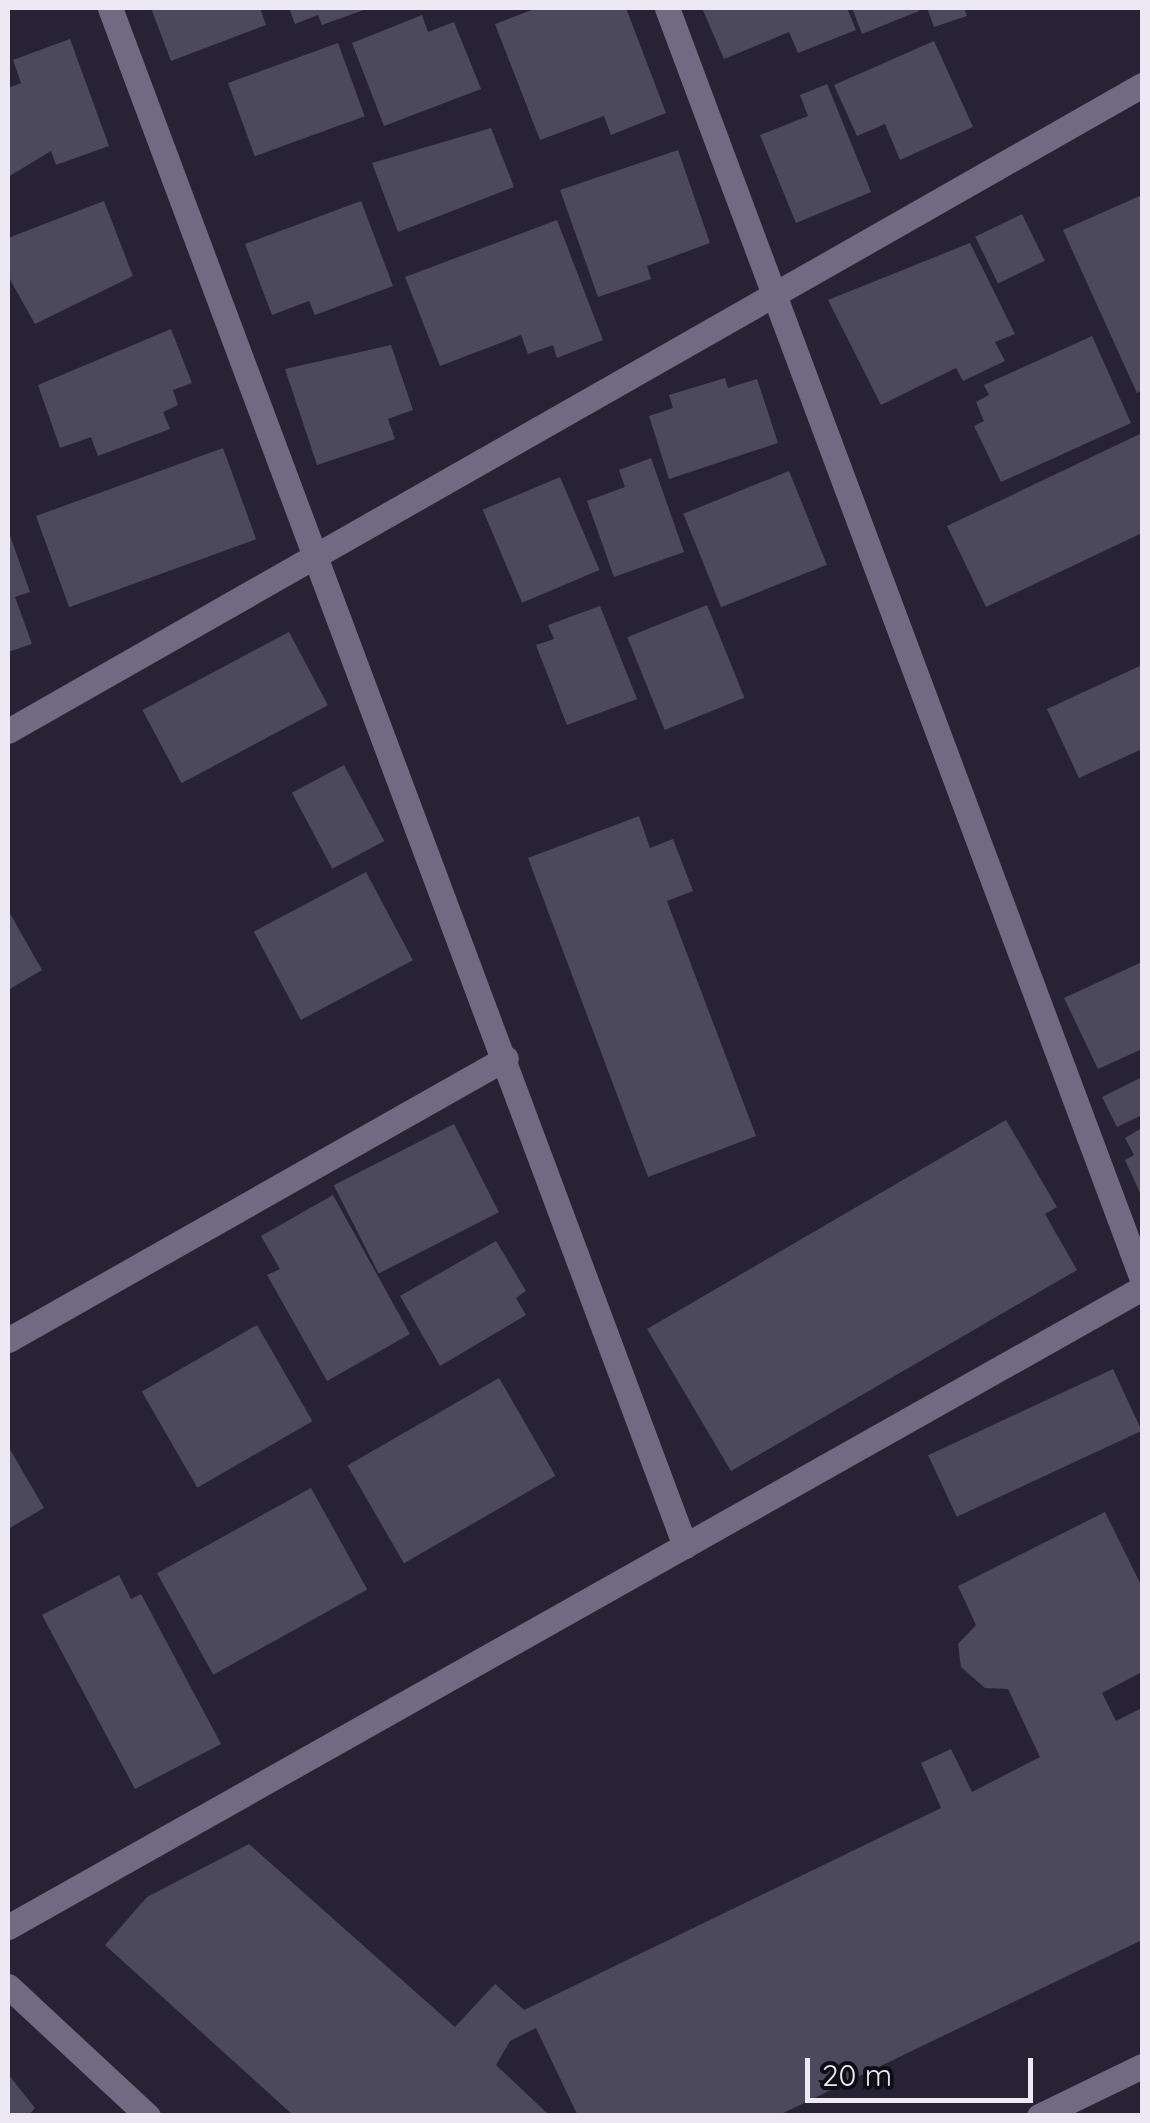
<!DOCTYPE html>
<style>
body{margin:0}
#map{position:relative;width:1150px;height:2123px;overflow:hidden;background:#272334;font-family:Quicksand,sans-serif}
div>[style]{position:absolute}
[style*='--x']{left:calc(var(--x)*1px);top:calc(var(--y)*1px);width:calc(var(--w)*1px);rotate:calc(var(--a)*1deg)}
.building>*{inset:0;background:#4d495c;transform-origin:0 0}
.minor>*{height:25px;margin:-12.5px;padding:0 12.5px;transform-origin:12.5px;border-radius:12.5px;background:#706a82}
span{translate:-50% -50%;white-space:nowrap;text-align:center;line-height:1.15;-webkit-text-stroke:8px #0f0d15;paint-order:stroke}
.frame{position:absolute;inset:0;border:10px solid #ece9f5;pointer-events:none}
.scale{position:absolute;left:805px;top:2058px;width:228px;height:45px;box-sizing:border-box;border:5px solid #ece9f5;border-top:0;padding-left:12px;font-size:30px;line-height:35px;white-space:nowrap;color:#ece9f5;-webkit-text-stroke:8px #0f0d15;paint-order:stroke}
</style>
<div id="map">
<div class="building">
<div style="clip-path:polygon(151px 8px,260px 8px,266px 25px,171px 61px)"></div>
<div style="clip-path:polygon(289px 8px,369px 8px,322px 25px,318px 15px,295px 24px)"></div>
<div style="clip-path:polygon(537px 8px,626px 8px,666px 113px,611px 135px,604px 116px,540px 140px,495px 24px)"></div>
<div style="clip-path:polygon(702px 8px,847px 8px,856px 30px,798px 53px,789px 32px,724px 59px)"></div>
<div style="clip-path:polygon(852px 8px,917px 8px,919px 11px,862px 34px)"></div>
<div style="clip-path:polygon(927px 8px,964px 8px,967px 16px,934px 27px)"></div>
<div style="clip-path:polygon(422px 15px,428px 32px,454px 22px,481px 89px,384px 126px,352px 43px)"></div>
<div style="clip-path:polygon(70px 39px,109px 146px,56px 165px,51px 151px,8px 177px,8px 88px,21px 83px,13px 60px)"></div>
<div style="clip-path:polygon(934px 41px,973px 127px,900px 160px,885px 124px,857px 136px,834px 85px)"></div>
<div style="left:338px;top:43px;width:78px;height:117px;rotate:70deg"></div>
<div style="clip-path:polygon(827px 84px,871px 192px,796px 223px,760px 135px,808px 116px,800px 95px)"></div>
<div style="clip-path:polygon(491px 128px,514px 187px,398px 232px,372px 163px)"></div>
<div style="clip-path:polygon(678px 150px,710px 243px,647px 266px,651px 279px,598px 297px,560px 190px)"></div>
<div style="clip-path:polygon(1142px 195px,1142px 390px,1137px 393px,1063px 230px)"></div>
<div style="clip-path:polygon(104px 201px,133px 276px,35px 324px,8px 276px,8px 238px)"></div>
<div style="clip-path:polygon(361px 201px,393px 286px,315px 315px,309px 301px,272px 315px,245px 244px)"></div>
<div style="left:1022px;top:214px;width:52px;height:52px;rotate:64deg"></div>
<div style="clip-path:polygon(557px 220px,603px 340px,557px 358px,553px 345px,528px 354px,521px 335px,440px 366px,405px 277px)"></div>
<div style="clip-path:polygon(970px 243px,1015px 334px,995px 342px,1005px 361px,963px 381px,956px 368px,881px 405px,828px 300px)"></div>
<div style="clip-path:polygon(171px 329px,192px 383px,173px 390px,178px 405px,163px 412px,170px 429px,98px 456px,91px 437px,60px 448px,38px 385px)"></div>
<div style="clip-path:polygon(1092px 336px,1131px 423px,1001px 482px,974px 426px,984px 421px,976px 402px,989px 395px,984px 385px)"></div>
<div style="clip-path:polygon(391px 345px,413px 410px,388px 419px,395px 439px,317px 465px,285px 369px)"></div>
<div style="clip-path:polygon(725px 378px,728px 388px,757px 379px,778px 443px,669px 479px,649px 416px,673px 408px,669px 395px)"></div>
<div style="clip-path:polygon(1142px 433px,1142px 533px,986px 607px,947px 526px)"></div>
<div style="left:223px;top:448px;width:97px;height:199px;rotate:70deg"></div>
<div style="clip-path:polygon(651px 458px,684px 552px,614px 577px,587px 501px,625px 487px,619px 470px)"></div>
<div style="left:789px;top:471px;width:101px;height:114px;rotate:68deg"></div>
<div style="left:560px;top:477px;width:101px;height:84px;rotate:67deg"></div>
<div style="clip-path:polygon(8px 530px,30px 592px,15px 597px,32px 644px,8px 652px)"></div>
<div style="left:707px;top:605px;width:100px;height:86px;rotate:68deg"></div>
<div style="clip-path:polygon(600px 606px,637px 699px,567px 725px,536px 645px,554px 639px,548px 625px)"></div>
<div style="left:289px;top:632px;width:83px;height:166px;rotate:62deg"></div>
<div style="clip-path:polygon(1142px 665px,1142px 749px,1079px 778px,1047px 709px)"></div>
<div style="left:344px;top:765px;width:86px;height:59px;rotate:62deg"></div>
<div style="clip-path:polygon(639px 816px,650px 848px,673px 839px,693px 891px,667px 901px,756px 1136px,648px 1177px,528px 858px)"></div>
<div style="left:366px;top:872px;width:100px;height:127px;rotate:62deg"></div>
<div style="clip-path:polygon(8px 910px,42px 970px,8px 990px)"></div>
<div style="clip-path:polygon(1142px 962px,1142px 1049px,1098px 1069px,1064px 998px)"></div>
<div style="clip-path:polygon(1142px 1077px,1142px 1115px,1117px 1127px,1102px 1097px)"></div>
<div style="clip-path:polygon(1006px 1120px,1057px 1207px,1045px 1214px,1077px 1270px,731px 1471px,647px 1329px)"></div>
<div style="left:454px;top:1124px;width:99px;height:135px;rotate:63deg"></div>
<div style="clip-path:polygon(1142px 1128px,1142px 1197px,1125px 1160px,1134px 1155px,1125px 1138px)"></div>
<div style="clip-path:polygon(333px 1195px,410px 1334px,327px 1381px,267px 1275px,280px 1269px,261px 1236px)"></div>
<div style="clip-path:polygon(496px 1241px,526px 1291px,516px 1298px,526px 1315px,440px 1366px,400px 1296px)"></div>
<div style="left:257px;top:1325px;width:111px;height:133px;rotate:60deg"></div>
<div style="left:1113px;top:1369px;width:68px;height:204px;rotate:65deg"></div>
<div style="left:499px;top:1378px;width:113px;height:175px;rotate:60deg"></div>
<div style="clip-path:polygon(8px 1446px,44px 1508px,8px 1529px)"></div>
<div style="left:311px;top:1488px;width:116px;height:176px;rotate:61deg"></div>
<div style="clip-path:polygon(1105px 1512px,1142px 1587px,1142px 1672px,1102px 1693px,1116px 1721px,1142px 1708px,1142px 1940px,777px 2116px,578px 2116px,536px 2028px,510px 2041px,496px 2065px,550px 2116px,294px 2116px,105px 1945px,147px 1897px,249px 1844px,455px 2027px,495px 1984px,524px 2010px,941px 1808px,921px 1763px,951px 1749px,972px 1792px,1040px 1757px,1008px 1689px,985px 1688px,961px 1667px,958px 1644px,976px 1625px,958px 1586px)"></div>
<div style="clip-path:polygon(119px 1575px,131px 1599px,141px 1594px,221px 1744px,135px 1789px,42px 1615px)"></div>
<div style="clip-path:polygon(8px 2074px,35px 2108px,28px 2116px,8px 2116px)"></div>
</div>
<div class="minor">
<div style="--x:110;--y:8;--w:1642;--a:69.5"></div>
<div style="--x:667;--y:8;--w:1357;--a:69.51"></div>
<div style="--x:8;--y:731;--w:1305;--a:-29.67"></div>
<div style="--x:8;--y:1340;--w:572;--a:-29.52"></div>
<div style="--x:8;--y:1927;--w:1302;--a:-29.4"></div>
<div style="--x:8;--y:1986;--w:191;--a:42.9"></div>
<div style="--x:1039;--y:2116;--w:114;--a:-25.9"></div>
</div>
<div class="frame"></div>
<div class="scale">20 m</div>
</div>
